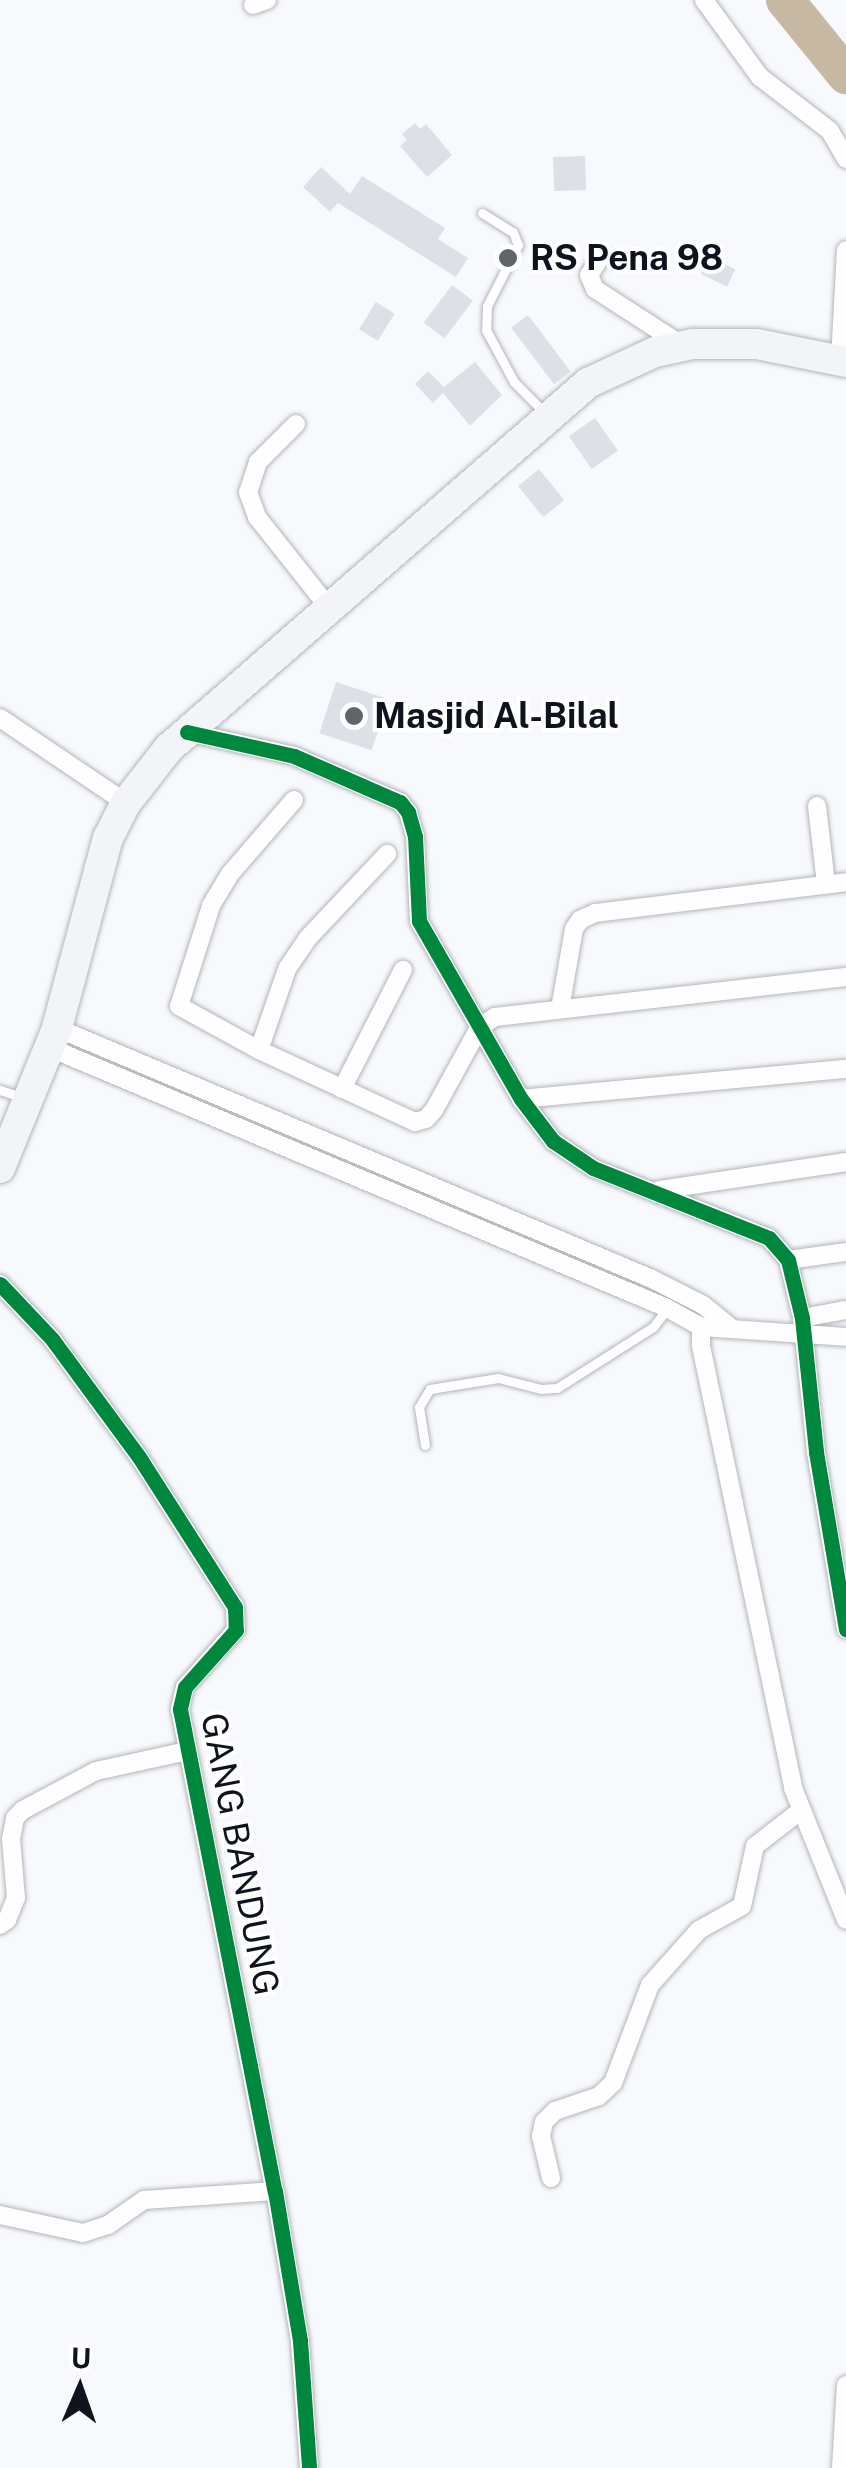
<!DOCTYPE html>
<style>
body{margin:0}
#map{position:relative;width:846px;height:2468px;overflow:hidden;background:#f7f9fc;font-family:"Public Sans",sans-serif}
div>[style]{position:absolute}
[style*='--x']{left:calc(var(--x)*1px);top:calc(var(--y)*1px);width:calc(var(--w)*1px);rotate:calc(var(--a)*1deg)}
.river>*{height:38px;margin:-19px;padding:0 19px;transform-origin:19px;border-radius:19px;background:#c7b8a4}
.building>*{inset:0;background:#dde0e7;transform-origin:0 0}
.roads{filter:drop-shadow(0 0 2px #b2b5bb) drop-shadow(0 0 2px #b2b5bb)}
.lane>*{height:9px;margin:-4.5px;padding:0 4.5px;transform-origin:4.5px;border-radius:4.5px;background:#fefeff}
.street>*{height:18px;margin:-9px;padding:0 9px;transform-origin:9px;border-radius:9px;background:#fefeff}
.primary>*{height:30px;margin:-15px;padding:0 15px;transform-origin:15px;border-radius:15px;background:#f2f4f8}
.cycleway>*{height:15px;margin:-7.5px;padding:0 7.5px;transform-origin:7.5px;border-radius:7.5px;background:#00873e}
.dots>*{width:28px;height:28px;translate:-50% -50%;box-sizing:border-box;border:5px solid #fff;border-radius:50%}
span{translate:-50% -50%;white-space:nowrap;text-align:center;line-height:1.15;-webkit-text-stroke:8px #fff;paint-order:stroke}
.poi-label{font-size:35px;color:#0e131d;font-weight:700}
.left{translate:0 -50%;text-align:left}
.street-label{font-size:35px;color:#0e131d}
.north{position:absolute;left:30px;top:2338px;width:100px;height:100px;-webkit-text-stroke:8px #fff;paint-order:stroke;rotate:2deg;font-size:28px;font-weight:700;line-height:40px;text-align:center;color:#0e131d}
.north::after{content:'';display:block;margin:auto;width:35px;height:45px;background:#0e131d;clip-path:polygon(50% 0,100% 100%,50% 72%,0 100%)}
</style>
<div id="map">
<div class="river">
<div style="--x:785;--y:0;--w:97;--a:50.9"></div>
</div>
<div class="building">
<div style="clip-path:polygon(415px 123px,420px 129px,426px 124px,452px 155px,427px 177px,400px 146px,407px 140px,402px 134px)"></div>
<div style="left:585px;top:156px;width:34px;height:32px;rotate:88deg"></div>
<div style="clip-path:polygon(321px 167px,350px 194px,362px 176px,445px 228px,438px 239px,468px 258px,456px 277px,338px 203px,330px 212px,303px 187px)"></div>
<div style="left:709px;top:257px;width:29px;height:19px;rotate:25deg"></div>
<div style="left:452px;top:285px;width:26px;height:47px;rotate:37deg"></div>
<div style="left:376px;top:302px;width:22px;height:32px;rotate:32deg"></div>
<div style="left:528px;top:315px;width:71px;height:21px;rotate:53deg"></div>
<div style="clip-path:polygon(475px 362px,502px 395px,470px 426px,443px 393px,433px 403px,415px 384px,428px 371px,444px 387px)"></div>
<div style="left:595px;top:418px;width:40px;height:32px;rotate:55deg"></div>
<div style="left:539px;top:469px;width:40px;height:27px;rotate:51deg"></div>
<div style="left:336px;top:682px;width:55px;height:54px;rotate:18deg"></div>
</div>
<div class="roads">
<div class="lane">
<div style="--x:482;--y:213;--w:36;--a:32"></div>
<div style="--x:513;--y:232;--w:14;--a:69"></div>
<div style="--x:518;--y:245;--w:68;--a:116.9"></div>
<div style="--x:487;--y:306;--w:24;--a:92"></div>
<div style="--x:486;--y:330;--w:59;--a:61.7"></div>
<div style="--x:514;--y:382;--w:45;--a:45"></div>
<div style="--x:0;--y:1090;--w:22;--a:18"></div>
<div style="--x:425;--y:1445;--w:38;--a:-99"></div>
<div style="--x:419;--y:1407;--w:21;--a:-59"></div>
<div style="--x:430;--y:1389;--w:69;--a:-9.2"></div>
<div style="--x:498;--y:1378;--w:44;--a:14.3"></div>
<div style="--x:541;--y:1389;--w:16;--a:-4"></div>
<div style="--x:557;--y:1388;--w:114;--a:-32.4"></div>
<div style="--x:653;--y:1327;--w:23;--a:-52"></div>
</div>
<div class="street">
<div style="--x:704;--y:0;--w:95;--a:54"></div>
<div style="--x:760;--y:77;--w:88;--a:37.6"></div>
<div style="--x:830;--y:131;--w:32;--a:60"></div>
<div style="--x:253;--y:5;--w:15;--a:-20"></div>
<div style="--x:601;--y:256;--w:22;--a:122"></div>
<div style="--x:589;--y:275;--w:15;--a:67"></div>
<div style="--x:595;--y:289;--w:105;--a:32.9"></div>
<div style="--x:840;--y:360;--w:110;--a:-86.9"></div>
<div style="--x:296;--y:424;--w:54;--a:135"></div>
<div style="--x:258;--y:462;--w:32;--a:108"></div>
<div style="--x:248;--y:492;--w:27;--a:70"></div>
<div style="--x:257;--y:517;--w:116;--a:51.6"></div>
<div style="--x:0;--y:718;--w:152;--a:34"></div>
<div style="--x:187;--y:732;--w:110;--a:12.6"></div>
<div style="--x:294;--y:756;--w:116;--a:23.5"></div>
<div style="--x:400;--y:802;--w:13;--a:51"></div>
<div style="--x:408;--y:812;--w:25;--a:74"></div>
<div style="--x:415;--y:836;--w:85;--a:87.3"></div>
<div style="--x:419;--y:921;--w:205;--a:60.2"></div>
<div style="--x:521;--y:1099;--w:53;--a:52.7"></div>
<div style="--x:553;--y:1141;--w:48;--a:34"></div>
<div style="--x:593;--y:1168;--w:189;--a:21.7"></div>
<div style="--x:769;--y:1238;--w:29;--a:49"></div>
<div style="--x:788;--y:1260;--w:60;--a:76.4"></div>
<div style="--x:802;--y:1318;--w:135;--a:84"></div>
<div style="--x:816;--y:1452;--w:180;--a:80.4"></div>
<div style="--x:294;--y:800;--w:98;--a:130.9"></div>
<div style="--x:230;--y:874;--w:37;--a:121"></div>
<div style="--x:211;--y:906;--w:105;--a:107.7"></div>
<div style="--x:179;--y:1006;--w:91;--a:28.8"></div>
<div style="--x:259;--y:1050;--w:172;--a:24.8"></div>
<div style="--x:415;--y:1122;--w:11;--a:-15"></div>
<div style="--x:426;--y:1119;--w:12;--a:-48"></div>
<div style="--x:434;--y:1110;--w:94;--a:-61.2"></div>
<div style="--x:479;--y:1028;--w:19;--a:-35"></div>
<div style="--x:495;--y:1017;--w:353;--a:-6.5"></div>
<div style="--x:817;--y:806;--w:79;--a:83.4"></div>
<div style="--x:560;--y:1009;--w:81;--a:-80.1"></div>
<div style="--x:574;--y:929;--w:11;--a:-56"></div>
<div style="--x:580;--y:920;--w:17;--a:-25"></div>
<div style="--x:595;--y:913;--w:253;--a:-7"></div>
<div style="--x:57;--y:1028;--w:646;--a:22.87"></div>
<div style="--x:652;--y:1279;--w:57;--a:27"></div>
<div style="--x:703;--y:1305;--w:33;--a:39"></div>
<div style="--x:48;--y:1047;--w:672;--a:22.86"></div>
<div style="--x:667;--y:1308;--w:39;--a:29"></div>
<div style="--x:701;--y:1327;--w:145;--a:3.9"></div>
<div style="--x:259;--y:1050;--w:86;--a:-70.9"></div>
<div style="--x:287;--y:969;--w:36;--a:-56"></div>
<div style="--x:307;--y:939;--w:117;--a:-46.7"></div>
<div style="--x:342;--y:1089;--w:134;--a:-62.9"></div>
<div style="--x:521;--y:1099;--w:326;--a:-5.3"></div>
<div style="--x:659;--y:1190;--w:189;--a:-8.5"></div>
<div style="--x:788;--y:1260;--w:59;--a:-7.9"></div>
<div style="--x:0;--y:1284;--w:76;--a:46.6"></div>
<div style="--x:52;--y:1339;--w:147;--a:53.6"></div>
<div style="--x:139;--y:1457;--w:178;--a:57.4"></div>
<div style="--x:235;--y:1607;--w:23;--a:88"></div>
<div style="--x:236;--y:1630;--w:76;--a:131.8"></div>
<div style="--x:185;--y:1687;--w:23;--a:103"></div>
<div style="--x:180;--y:1709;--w:491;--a:78.9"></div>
<div style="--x:275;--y:2191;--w:152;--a:80.5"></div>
<div style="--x:300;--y:2341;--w:127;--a:85.9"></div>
<div style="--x:802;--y:1318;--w:45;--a:-10.3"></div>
<div style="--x:701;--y:1327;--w:19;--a:90"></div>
<div style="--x:701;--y:1346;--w:451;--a:78.2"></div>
<div style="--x:793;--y:1788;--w:142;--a:68.1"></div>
<div style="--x:0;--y:1925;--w:9;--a:-36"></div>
<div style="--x:7;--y:1920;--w:24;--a:-68"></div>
<div style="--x:16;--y:1898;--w:59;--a:-94.8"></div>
<div style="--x:11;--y:1839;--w:21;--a:-79"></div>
<div style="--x:15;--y:1818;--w:11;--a:-45"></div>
<div style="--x:23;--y:1810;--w:83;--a:-28.1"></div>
<div style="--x:96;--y:1771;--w:93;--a:-12.4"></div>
<div style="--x:551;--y:2178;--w:43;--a:-103.4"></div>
<div style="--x:541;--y:2136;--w:14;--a:-78"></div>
<div style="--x:544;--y:2122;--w:16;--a:-45"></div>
<div style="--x:555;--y:2111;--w:46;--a:-18.8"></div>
<div style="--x:599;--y:2096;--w:19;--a:-43"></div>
<div style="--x:613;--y:2083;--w:105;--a:-69.3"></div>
<div style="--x:650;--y:1985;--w:74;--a:-48.3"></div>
<div style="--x:699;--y:1930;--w:49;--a:-29.2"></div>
<div style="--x:742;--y:1906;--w:61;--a:-77.8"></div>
<div style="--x:755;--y:1846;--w:57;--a:-37.9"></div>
<div style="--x:0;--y:2215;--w:85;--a:12.2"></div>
<div style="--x:83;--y:2233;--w:26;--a:-18"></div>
<div style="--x:108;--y:2225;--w:44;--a:-34.8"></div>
<div style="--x:144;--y:2200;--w:131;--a:-3.9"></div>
<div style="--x:841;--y:2468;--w:83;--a:-86.6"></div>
</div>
<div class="primary">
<div style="--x:0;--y:1168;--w:151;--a:-67.8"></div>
<div style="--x:57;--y:1028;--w:197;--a:-75"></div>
<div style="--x:108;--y:838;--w:39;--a:-63"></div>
<div style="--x:126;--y:803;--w:70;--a:-52"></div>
<div style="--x:169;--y:748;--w:556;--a:-41.06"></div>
<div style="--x:588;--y:383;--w:74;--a:-24.8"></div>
<div style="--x:655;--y:352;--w:38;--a:-12"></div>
<div style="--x:692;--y:344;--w:65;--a:0"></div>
<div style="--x:757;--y:344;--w:91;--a:11.4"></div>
</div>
</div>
<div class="cycleway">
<div style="--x:187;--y:732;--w:110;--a:12.6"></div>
<div style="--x:294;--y:756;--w:116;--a:23.5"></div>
<div style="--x:400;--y:802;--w:13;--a:51"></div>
<div style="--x:408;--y:812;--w:25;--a:74"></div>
<div style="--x:415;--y:836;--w:85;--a:87.3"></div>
<div style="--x:419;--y:921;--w:205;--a:60.2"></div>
<div style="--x:521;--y:1099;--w:53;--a:52.7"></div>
<div style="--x:553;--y:1141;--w:48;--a:34"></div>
<div style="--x:593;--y:1168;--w:189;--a:21.7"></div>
<div style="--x:769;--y:1238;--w:29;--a:49"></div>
<div style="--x:788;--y:1260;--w:60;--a:76.4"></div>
<div style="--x:802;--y:1318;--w:135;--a:84"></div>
<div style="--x:816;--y:1452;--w:180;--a:80.4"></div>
<div style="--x:0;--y:1284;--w:76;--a:46.6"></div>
<div style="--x:52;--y:1339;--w:147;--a:53.6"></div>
<div style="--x:139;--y:1457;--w:178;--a:57.4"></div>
<div style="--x:235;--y:1607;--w:23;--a:88"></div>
<div style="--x:236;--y:1630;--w:76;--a:131.8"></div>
<div style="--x:185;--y:1687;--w:23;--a:103"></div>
<div style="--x:180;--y:1709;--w:491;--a:78.9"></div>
<div style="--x:275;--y:2191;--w:152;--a:80.5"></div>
<div style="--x:300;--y:2341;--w:127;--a:85.9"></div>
</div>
<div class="dots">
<div style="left:508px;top:258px;background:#60646b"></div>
<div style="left:354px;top:716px;background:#60646b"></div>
</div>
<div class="poi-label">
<span class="left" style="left:530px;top:258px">RS Pena 98</span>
<span class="left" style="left:374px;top:716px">Masjid Al-Bilal</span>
</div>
<div class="street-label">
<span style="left:240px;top:1854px;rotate:79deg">GANG BANDUNG</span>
</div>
<div class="north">U</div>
</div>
